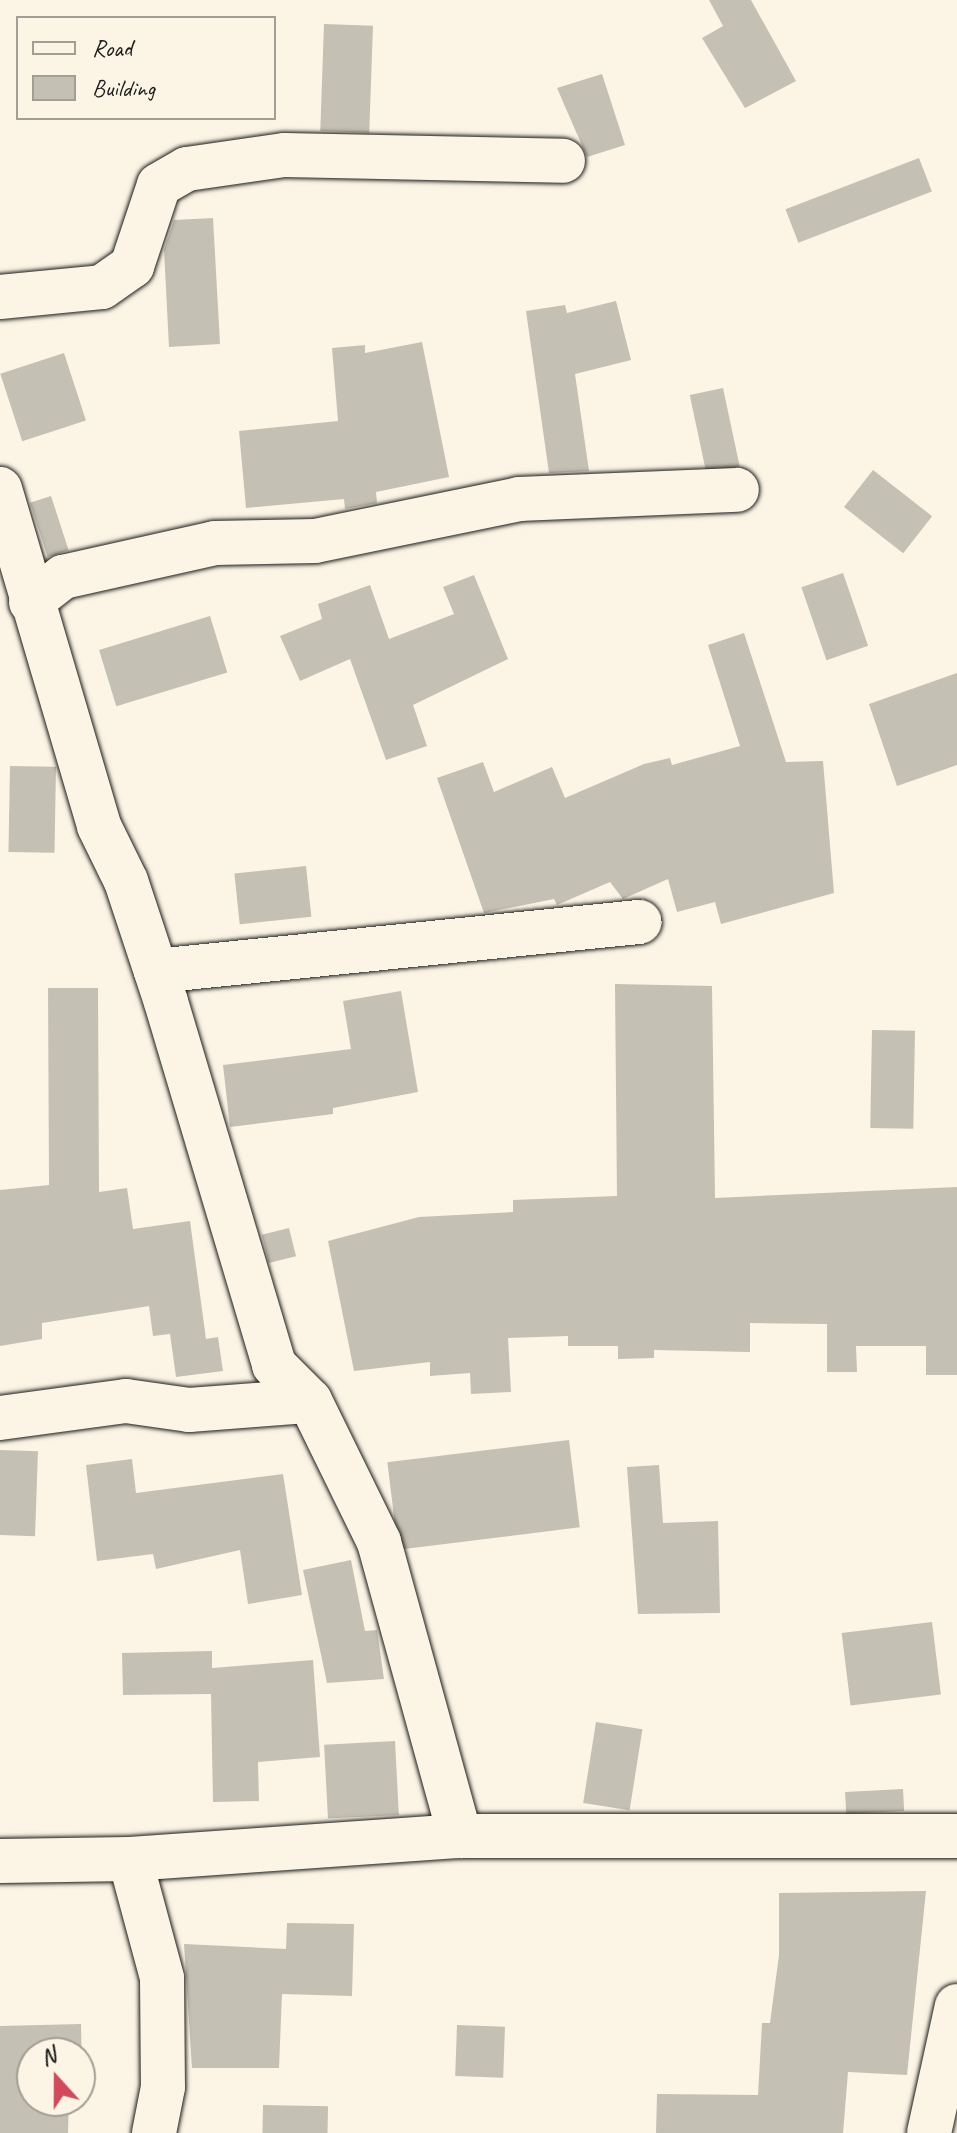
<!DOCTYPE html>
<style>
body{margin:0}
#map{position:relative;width:957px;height:2133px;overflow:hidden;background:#fcf5e5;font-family:Caveat,sans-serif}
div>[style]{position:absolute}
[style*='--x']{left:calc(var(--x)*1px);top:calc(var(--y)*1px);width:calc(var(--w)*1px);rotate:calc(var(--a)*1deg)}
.building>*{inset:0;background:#c4c0b3;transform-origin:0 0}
.roads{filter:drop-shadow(0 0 2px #1c1c1c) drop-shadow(0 0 2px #1c1c1c)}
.minor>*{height:44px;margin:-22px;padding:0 22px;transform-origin:22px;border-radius:22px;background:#fcf5e5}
span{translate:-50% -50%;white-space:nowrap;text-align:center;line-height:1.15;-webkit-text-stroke:6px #fcf5e5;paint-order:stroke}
.legend{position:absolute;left:16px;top:16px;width:260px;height:104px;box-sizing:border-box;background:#fcf5e5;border:2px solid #a29e95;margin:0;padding:10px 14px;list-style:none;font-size:24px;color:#1c1c1c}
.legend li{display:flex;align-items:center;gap:16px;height:40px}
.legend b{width:40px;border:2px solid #a29e95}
.north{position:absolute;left:16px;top:2037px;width:80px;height:80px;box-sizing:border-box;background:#fcf5e5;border:2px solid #a29e95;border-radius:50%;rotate:339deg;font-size:22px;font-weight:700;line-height:32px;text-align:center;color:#1c1c1c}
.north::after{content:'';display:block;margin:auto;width:28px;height:36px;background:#d1495b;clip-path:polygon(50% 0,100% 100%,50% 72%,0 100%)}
</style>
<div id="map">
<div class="building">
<div style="clip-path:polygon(709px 0,751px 0,796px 81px,745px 108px,702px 38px,723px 26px)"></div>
<div style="left:324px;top:24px;width:49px;height:107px;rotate:2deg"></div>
<div style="clip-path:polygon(602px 74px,625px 145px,587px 157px,557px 88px)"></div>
<div style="left:919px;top:158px;width:36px;height:143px;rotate:69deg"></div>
<div style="clip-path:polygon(213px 218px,220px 344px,169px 347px,164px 250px,174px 220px)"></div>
<div style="clip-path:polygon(616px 301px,631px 360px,575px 374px,589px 471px,549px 473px,526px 311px,565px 305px,567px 313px)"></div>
<div style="clip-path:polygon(422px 342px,449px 477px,376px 492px,377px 503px,345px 509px,344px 499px,246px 508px,239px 431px,338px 421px,332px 348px,365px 345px,365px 353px)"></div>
<div style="left:64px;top:353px;width:71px;height:67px;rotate:72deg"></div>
<div style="left:723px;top:388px;width:80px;height:34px;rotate:78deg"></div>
<div style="left:873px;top:470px;width:75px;height:47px;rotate:38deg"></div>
<div style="left:51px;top:496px;width:57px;height:22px;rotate:72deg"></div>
<div style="left:843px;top:573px;width:77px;height:44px;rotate:71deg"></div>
<div style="clip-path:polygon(474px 575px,508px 659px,413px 705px,427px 746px,386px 760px,350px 659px,300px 681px,280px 636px,322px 619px,318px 604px,370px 585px,389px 639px,454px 614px,443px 587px)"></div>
<div style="left:210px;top:616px;width:59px;height:116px;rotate:73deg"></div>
<div style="clip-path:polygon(744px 633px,786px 762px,823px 761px,834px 893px,721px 924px,715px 902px,677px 912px,668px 879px,623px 899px,610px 882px,557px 905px,554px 899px,484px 913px,437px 778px,483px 762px,494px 792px,552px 767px,565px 798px,644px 764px,670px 758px,672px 765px,740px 746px,708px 645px)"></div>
<div style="clip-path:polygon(957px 673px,957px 765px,897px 786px,869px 704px)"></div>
<div style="left:10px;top:766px;width:46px;height:86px;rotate:1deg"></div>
<div style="left:306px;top:866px;width:51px;height:72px;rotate:84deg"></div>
<div style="clip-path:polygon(615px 984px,712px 986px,715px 1198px,957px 1187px,957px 1375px,926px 1375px,926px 1346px,856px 1346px,857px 1372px,827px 1372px,827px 1324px,750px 1323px,750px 1352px,654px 1350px,654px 1358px,618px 1359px,618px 1346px,568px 1346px,568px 1336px,508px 1338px,511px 1392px,471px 1394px,470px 1373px,430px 1376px,430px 1362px,354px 1371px,328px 1241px,419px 1217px,513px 1212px,513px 1200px,617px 1196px)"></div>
<div style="clip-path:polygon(48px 988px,98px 988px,99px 1192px,127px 1188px,133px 1229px,190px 1221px,206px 1339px,218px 1337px,223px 1371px,176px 1377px,170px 1334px,153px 1336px,149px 1306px,42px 1323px,42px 1339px,0 1346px,0 1190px,49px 1185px)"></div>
<div style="clip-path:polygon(401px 991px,418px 1092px,333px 1108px,333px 1114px,230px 1127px,223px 1065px,351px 1049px,343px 1001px)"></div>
<div style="left:872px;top:1030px;width:43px;height:98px;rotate:1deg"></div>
<div style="left:289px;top:1228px;width:29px;height:28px;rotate:76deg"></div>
<div style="left:569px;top:1440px;width:88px;height:183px;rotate:83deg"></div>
<div style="left:0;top:1450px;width:38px;height:85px;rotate:2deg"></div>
<div style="clip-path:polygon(132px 1459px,136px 1493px,283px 1474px,302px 1595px,248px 1604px,240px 1550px,156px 1569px,153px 1554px,97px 1561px,86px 1465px)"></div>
<div style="clip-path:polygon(659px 1465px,663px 1523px,718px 1521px,720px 1613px,638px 1614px,627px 1467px)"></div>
<div style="clip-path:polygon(351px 1560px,365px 1631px,377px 1630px,384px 1679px,327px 1683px,303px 1570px)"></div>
<div style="left:932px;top:1622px;width:73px;height:91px;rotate:83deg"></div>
<div style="clip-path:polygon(212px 1651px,212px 1668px,313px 1660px,320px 1757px,258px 1762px,259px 1801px,213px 1802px,211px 1694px,123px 1695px,122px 1653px)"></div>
<div style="left:596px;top:1722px;width:47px;height:82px;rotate:9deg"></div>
<div style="left:395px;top:1741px;width:74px;height:71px;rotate:87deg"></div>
<div style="left:903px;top:1789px;width:22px;height:58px;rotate:87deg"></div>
<div style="clip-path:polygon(926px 1891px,907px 2075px,848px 2072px,843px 2133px,656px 2133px,657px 2094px,758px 2095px,762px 2023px,770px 2023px,779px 1955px,779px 1893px)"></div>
<div style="clip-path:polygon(287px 1923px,354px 1924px,352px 1996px,282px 1994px,279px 2068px,192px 2068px,184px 1944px,286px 1949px)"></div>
<div style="clip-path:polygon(81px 2024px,82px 2075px,80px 2053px,32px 2053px,32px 2101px,69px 2101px,68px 2133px,0 2133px,0 2026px)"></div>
<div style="left:457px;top:2025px;width:48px;height:51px;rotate:2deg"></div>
<div style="left:263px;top:2105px;width:65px;height:28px;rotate:1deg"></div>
</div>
<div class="roads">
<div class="minor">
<div style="--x:0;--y:297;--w:102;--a:-5.6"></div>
<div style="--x:102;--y:287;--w:37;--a:-35"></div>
<div style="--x:132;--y:266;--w:85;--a:-71.6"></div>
<div style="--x:159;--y:185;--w:32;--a:-30"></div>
<div style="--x:187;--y:169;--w:98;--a:-8.2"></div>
<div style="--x:284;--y:155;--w:279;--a:1.2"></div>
<div style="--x:0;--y:489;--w:351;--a:73.6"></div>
<div style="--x:99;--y:826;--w:61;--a:63.9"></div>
<div style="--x:126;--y:881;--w:127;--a:71.7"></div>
<div style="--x:166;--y:1002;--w:379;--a:73.4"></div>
<div style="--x:274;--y:1365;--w:51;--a:45"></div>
<div style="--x:310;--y:1401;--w:157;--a:63.9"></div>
<div style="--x:379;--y:1542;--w:305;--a:74.6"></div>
<div style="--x:460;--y:1836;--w:497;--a:0"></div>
<div style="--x:31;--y:602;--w:41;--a:-38"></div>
<div style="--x:63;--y:577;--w:156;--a:-12.6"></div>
<div style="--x:215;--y:543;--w:100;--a:-1.1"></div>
<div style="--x:315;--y:541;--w:208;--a:-11.6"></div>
<div style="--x:519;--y:499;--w:218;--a:-2.4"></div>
<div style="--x:156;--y:971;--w:486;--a:-5.8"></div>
<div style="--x:0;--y:1418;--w:127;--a:-7.7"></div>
<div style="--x:126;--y:1401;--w:64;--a:8.1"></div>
<div style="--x:189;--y:1410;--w:121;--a:-4.3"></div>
<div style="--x:130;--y:1859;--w:331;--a:-4"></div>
<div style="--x:0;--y:1861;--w:130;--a:-0.9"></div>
<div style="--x:130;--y:1859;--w:123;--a:74.9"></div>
<div style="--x:162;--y:1978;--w:109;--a:89.5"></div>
<div style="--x:163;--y:2087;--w:47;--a:101.1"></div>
<div style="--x:929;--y:2133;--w:130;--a:-77.6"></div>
</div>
</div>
<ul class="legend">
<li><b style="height:10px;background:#fcf5e5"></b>Road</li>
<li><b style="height:22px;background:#c4c0b3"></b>Building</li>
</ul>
<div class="north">N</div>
</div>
